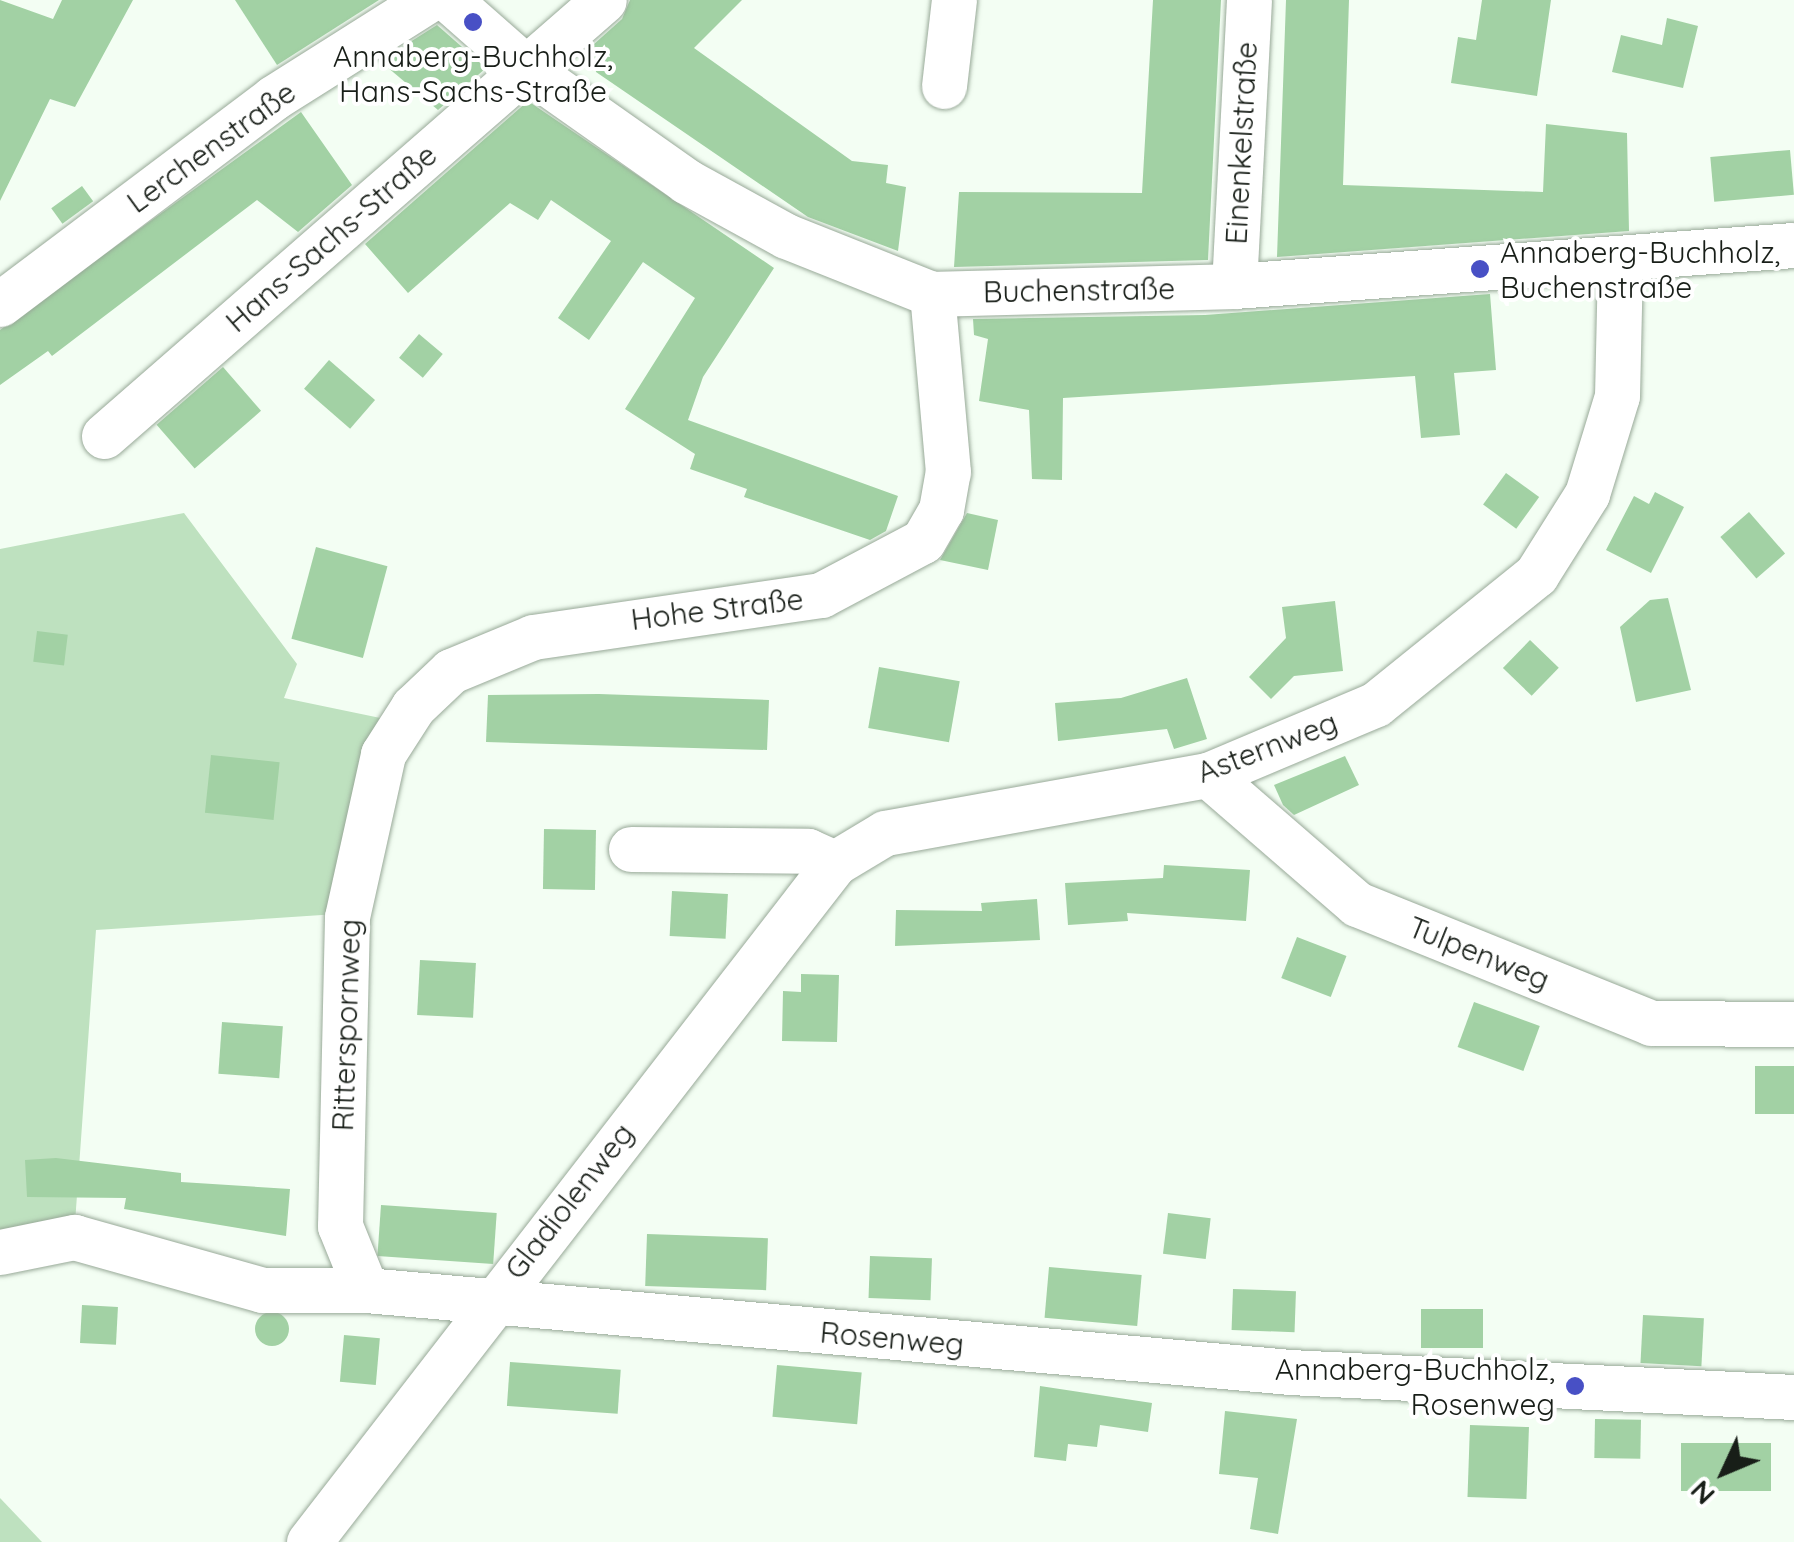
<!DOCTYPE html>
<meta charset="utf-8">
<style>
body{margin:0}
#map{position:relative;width:1794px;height:1542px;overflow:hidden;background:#f3fef3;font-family:Quicksand,sans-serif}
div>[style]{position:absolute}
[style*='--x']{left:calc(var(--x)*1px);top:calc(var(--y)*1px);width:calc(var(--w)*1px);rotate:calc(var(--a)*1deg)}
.green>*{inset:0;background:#bee1bf}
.building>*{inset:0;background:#a2d1a4;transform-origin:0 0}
.round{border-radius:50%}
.roads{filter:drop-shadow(0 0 2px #98a998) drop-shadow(0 0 2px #98a998)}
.street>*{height:45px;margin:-22.5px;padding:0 22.5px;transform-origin:22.5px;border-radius:22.5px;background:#fff}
.dots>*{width:28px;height:28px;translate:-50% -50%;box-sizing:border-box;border:5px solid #fff;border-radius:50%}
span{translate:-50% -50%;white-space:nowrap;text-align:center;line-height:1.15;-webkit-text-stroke:8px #fff;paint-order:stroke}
.poi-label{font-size:30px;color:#181e18}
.left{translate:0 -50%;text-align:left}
.right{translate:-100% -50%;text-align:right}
.street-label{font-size:30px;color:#181e18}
.north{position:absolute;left:1674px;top:1422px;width:100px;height:100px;-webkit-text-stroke:8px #fff;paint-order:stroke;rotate:226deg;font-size:28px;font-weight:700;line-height:40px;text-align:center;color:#181e18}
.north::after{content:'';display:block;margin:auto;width:35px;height:45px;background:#181e18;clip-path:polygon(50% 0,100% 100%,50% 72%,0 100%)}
</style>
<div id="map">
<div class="green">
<div style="clip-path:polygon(184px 513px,297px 664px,284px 698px,390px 720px,337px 914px,96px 930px,74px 1237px,0 1252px,0 549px)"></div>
<div style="clip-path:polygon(0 1498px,42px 1542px,0 1542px)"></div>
</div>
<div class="building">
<div style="clip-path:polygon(0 0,53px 19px,62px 0,133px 0,75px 107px,50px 99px,0 201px)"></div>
<div style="clip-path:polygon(235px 0,379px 0,277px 65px)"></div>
<div style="clip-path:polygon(630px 0,742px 0,694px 48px,852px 161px,888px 165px,886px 183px,906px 187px,898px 251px,808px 217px,596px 72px,593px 45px,622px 19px)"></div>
<div style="clip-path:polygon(1153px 0,1221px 0,1208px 260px,954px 267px,959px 192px,1142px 193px)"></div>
<div style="clip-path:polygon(1286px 0,1349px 0,1343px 185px,1543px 192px,1546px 124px,1627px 133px,1629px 231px,1277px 257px)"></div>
<div style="clip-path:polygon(1482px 0,1551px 0,1537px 96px,1451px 83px,1458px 37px,1476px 40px)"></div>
<div style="clip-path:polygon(1667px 18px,1698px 26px,1683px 88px,1612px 72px,1621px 35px,1662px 45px)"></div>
<div style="clip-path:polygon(437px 25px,486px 68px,438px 110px,380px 61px)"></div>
<div style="clip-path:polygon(528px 101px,774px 268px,703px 377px,688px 420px,898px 496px,886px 531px,870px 540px,744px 497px,747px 489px,690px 469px,695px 454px,625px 409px,695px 298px,643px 262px,589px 340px,558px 318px,611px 241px,551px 200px,538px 220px,510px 203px,408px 293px,365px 244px)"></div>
<div style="clip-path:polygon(301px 112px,352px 185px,298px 232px,257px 200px,52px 356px,48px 351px,0 385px,0 330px)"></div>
<div style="left:1790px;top:150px;width:45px;height:80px;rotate:85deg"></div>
<div style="left:82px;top:186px;width:19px;height:38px;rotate:54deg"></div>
<div style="clip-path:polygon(1490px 294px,1496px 370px,1454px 373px,1460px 435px,1421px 438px,1415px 376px,1063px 398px,1062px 480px,1032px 479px,1029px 410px,979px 401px,988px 339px,974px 335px,973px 319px,1205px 315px)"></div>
<div style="left:419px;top:334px;width:31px;height:31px;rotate:40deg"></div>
<div style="left:329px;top:360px;width:61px;height:38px;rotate:41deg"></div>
<div style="left:223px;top:367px;width:58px;height:88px;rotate:49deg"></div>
<div style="left:1506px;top:473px;width:41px;height:39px;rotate:36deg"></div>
<div style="clip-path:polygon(1655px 492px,1684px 507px,1651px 573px,1606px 550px,1634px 496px,1649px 504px)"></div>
<div style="left:1749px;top:512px;width:55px;height:38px;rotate:49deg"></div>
<div style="clip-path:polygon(967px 513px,998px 520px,988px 570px,940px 560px)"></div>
<div style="left:316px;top:547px;width:74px;height:95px;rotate:15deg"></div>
<div style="clip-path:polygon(1668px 598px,1691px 690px,1636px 702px,1620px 627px,1650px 600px)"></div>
<div style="clip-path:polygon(1335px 601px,1343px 671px,1294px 676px,1271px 699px,1249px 677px,1286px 638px,1282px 607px)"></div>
<div style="left:37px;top:631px;width:31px;height:31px;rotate:7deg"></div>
<div style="left:1530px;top:640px;width:40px;height:39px;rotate:44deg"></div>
<div style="left:879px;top:667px;width:82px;height:62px;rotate:10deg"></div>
<div style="clip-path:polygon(1187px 678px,1207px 739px,1174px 749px,1167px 729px,1058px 741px,1055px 703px,1121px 698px)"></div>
<div style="clip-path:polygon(599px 694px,769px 700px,767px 750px,486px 742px,488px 695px)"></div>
<div style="left:211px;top:755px;width:69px;height:58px;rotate:6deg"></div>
<div style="clip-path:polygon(1345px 756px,1359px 785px,1294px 815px,1283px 805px,1274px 785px)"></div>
<div style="left:544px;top:829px;width:52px;height:60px;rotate:1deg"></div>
<div style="clip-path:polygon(1164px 865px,1250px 870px,1246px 921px,1127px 913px,1128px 921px,1068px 925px,1065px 883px,1163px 878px)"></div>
<div style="left:672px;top:891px;width:56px;height:45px;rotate:3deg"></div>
<div style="clip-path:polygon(1037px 899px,1040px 940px,895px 946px,896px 910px,982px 911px,981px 903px)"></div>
<div style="left:1297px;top:937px;width:53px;height:44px;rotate:21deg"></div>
<div style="left:420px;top:960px;width:56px;height:55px;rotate:3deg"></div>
<div style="clip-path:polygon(801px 974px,839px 975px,837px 1042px,782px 1041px,783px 991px,801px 992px)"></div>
<div style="left:1474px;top:1002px;width:70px;height:48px;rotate:20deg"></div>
<div style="left:222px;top:1022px;width:61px;height:52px;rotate:4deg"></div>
<div style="left:1755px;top:1066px;width:39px;height:48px"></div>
<div style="clip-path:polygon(56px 1158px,181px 1173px,181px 1182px,290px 1189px,286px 1236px,124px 1209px,126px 1198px,27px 1197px,25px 1160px)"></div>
<div style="left:381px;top:1205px;width:116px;height:51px;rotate:4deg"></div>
<div style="left:1168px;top:1213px;width:43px;height:41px;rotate:7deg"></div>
<div style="left:647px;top:1234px;width:121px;height:52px;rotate:2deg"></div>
<div style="left:870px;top:1256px;width:62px;height:42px;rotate:2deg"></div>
<div style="left:1049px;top:1267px;width:93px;height:51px;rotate:5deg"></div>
<div style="left:1233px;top:1289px;width:63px;height:41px;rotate:2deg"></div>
<div style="left:82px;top:1305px;width:36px;height:38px;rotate:3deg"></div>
<div style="left:1483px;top:1309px;width:39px;height:62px;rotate:90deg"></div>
<div class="round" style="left:255px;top:1312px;width:34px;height:34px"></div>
<div style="left:1643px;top:1315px;width:61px;height:48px;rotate:3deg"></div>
<div style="left:344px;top:1335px;width:36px;height:47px;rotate:5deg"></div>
<div style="left:510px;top:1362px;width:111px;height:44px;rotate:4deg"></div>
<div style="left:777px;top:1365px;width:85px;height:52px;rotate:5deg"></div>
<div style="clip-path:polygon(1040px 1386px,1152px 1403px,1148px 1432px,1100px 1425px,1097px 1447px,1068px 1444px,1066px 1461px,1034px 1457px)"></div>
<div style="clip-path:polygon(1225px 1411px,1297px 1419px,1278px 1534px,1250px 1529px,1258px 1478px,1219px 1474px)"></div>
<div style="left:1595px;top:1419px;width:46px;height:39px;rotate:1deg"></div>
<div style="left:1470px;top:1425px;width:59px;height:72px;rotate:2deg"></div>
<div style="left:1681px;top:1443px;width:90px;height:48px"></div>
</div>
<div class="roads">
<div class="street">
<div style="--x:449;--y:0;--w:103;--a:41.4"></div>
<div style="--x:526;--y:68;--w:196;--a:35.2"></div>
<div style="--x:686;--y:181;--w:114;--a:28.8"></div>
<div style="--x:786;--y:236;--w:157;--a:21.7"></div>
<div style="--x:932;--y:294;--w:302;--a:-1.5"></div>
<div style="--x:1234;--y:286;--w:561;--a:-4.19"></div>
<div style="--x:944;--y:86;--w:87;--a:-83.4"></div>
<div style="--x:1234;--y:286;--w:286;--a:-87"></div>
<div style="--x:0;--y:304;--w:342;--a:-37"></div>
<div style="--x:273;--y:98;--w:183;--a:-32.3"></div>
<div style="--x:104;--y:436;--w:663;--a:-41.09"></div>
<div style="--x:1208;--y:775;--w:197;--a:40.9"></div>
<div style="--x:1357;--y:904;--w:317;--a:22"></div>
<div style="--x:1651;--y:1023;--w:143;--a:0.4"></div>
<div style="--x:631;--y:849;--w:177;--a:0.6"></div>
<div style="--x:808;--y:851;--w:30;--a:24"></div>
<div style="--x:0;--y:1252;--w:76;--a:-11.5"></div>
<div style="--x:74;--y:1237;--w:195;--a:15.7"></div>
<div style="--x:262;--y:1290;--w:104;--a:0"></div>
<div style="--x:366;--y:1290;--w:928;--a:5.07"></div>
<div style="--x:1290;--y:1372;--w:505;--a:2.84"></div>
<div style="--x:366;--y:1290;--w:69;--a:-112.1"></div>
<div style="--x:340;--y:1226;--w:309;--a:-88.7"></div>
<div style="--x:347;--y:917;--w:167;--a:-77.5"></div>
<div style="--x:383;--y:754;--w:56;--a:-57.4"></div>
<div style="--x:413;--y:707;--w:52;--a:-43.5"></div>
<div style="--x:451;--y:671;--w:89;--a:-22.5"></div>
<div style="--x:533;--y:637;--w:291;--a:-8.3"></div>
<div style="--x:821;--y:595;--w:115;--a:-27.9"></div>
<div style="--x:923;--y:541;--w:36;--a:-60"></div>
<div style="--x:941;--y:510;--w:39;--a:-80"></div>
<div style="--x:948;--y:472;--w:179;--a:-95.1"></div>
<div style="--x:309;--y:1542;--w:859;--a:-52.24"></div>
<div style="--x:835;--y:863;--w:58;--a:-31"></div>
<div style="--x:885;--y:833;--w:328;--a:-10.2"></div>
<div style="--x:1208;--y:775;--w:182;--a:-22.9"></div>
<div style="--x:1376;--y:704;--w:206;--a:-38.9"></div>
<div style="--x:1536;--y:575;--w:96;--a:-57.8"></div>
<div style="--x:1587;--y:494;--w:102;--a:-73"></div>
<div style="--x:1617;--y:396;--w:137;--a:-88.7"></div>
</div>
</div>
<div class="dots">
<div style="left:473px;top:22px;background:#4850c5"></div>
<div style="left:1480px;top:269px;background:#4850c5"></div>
<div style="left:1575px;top:1386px;background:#4850c5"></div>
</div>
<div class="poi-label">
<span style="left:473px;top:73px">Annaberg-Buchholz,<br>Hans-Sachs-Straße</span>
<span class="left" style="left:1500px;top:269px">Annaberg-Buchholz,<br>Buchenstraße</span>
<span class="right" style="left:1555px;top:1386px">Annaberg-Buchholz,<br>Rosenweg</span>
</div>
<div class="street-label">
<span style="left:1241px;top:143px;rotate:-87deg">Einenkelstraße</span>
<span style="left:211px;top:147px;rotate:-36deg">Lerchenstraße</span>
<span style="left:331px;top:238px;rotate:-41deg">Hans-Sachs-Straße</span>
<span style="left:1079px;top:290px;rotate:-1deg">Buchenstraße</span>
<span style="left:717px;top:609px;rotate:-7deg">Hohe Straße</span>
<span style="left:1267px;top:747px;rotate:-21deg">Asternweg</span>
<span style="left:1479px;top:953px;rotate:22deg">Tulpenweg</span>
<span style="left:346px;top:1025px;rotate:-88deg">Ritterspornweg</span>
<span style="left:569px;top:1201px;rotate:-52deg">Gladiolenweg</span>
<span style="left:892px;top:1338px;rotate:5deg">Rosenweg</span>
</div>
<div class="north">N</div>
</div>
